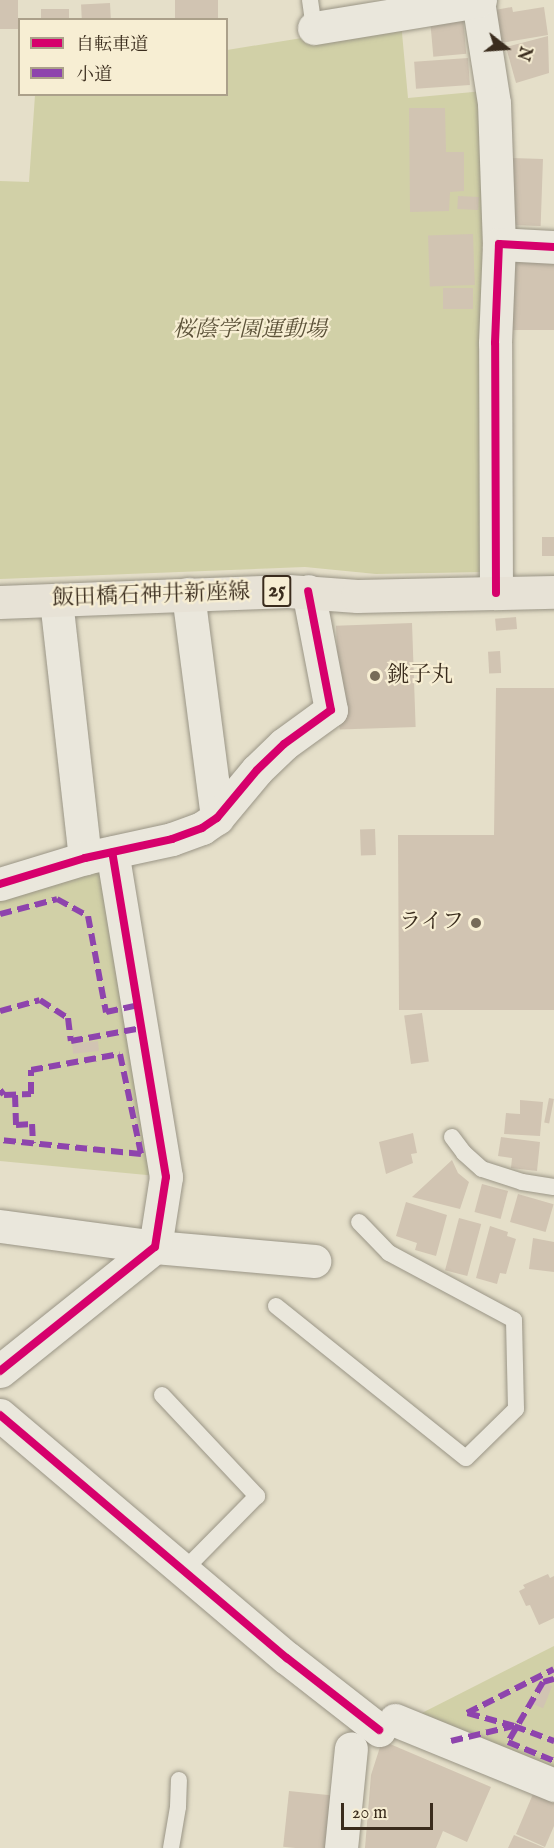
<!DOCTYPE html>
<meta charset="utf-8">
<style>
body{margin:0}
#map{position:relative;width:554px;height:1848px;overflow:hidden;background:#e5dfc9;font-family:"IM FELL English","Noto Serif JP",serif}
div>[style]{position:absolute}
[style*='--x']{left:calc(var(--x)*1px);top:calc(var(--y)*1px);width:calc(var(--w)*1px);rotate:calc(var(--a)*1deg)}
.green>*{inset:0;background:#d1d0a7}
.building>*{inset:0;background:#d1c4b2;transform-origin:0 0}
.roads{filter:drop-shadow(0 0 2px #9a9586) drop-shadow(0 0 2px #9a9586)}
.service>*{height:16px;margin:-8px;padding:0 8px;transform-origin:8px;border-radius:8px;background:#eae7dc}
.minor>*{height:33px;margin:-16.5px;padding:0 16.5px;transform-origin:16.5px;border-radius:16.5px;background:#eae7dc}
.primary>*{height:33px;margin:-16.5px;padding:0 16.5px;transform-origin:16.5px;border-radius:16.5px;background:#e7e2d6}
.quiet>*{height:6px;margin-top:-3px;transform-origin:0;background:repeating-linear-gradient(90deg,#8e44ad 0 12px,transparent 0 18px)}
.cycleway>*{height:8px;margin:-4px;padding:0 4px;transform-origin:4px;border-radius:4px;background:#d6006c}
.dots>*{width:16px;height:16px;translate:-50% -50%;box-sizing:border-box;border:3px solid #f7eed3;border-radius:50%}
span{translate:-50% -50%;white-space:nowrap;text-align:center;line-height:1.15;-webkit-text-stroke:4.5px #f7eed3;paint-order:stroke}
.shield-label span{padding:2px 4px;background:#f7eed3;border:2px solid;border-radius:4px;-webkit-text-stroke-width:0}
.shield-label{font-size:21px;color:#3a2c1d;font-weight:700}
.park-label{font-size:22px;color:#5c5239;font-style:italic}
.street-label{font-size:22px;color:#3a2c1d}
.poi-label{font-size:22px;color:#3a2c1d}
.left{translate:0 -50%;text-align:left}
.right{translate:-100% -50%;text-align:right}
.legend{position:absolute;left:18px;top:18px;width:210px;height:78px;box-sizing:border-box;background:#f7eed3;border:2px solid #aba08a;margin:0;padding:8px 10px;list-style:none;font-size:18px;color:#3a2c1d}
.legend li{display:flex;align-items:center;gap:12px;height:30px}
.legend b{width:30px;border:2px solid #aba08a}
.north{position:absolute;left:476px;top:18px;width:60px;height:60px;-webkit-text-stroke:4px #f7eed3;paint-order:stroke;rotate:107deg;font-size:16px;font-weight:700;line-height:24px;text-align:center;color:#3a2c1d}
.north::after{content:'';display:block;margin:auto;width:21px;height:27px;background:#3a2c1d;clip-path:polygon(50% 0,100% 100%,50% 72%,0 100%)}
.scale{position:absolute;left:341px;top:1803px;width:92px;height:27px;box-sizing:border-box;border:3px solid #3a2c1d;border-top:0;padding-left:8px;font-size:18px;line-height:21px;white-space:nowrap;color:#3a2c1d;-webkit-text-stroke:4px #f7eed3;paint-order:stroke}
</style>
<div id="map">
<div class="green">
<div style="clip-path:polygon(401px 22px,408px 98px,484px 91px,483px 572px,376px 574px,305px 567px,0 579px,0 181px,29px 182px,35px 95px,226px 94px,227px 50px)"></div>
<div style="clip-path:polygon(91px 866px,107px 876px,157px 1176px,0 1161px,0 895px)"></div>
<div style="clip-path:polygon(554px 1646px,554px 1771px,418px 1715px)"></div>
</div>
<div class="building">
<div style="left:0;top:0;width:18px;height:29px"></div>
<div style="left:175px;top:0;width:43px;height:20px"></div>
<div style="left:110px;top:3px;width:17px;height:29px;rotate:87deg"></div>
<div style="clip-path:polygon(512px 7px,513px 12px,544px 7px,548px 35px,501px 43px,495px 10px)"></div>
<div style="left:41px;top:9px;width:28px;height:11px"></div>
<div style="left:463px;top:17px;width:37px;height:33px;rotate:85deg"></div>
<div style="clip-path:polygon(548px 36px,549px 73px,516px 83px,506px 47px)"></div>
<div style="left:468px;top:58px;width:27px;height:54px;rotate:86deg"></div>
<div style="clip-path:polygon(409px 108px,445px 108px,446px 152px,464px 152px,464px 191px,450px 192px,449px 211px,410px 212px)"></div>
<div style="left:512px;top:158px;width:31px;height:67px;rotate:2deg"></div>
<div style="left:458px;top:196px;width:21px;height:13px;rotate:3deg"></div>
<div style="left:473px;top:234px;width:51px;height:45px;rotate:88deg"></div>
<div style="left:554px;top:255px;width:75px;height:48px;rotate:90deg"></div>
<div style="left:473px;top:288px;width:21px;height:30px;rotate:90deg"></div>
<div style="left:554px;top:537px;width:19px;height:12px;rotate:90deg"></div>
<div style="left:516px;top:617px;width:12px;height:21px;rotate:85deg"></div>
<div style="left:412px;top:623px;width:104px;height:76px;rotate:88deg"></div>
<div style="left:500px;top:651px;width:22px;height:12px;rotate:87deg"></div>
<div style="clip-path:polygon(496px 688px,554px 688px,554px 1010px,399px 1010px,398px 835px,494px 835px)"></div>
<div style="left:375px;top:829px;width:26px;height:15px;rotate:88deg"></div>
<div style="left:422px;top:1013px;width:49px;height:18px;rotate:82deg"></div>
<div style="left:98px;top:1041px;width:10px;height:26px;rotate:84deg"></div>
<div style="left:549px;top:1098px;width:5px;height:25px;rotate:11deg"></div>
<div style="clip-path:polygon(520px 1100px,543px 1102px,540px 1136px,504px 1134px,506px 1113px,520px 1114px)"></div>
<div style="clip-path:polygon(413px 1133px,417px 1153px,411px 1154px,413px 1163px,386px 1174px,379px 1142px)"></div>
<div style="clip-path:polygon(501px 1137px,540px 1142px,537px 1171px,511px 1168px,512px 1158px,498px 1156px)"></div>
<div style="clip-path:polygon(452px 1160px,458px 1173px,469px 1182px,460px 1209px,412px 1197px)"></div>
<div style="left:482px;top:1184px;width:27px;height:29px;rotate:15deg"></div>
<div style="left:518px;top:1194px;width:37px;height:29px;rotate:16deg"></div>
<div style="clip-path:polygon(406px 1202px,447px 1215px,436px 1256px,415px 1250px,417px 1243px,396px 1236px)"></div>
<div style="left:459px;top:1218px;width:23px;height:54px;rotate:15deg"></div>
<div style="clip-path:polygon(490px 1226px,508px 1232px,507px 1236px,516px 1239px,506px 1274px,500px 1273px,497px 1284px,476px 1278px)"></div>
<div style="clip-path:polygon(533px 1238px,554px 1242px,554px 1272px,529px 1269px)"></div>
<div style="clip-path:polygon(548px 1574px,550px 1578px,554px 1576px,554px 1618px,539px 1625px,530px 1605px,526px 1606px,519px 1591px,525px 1588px,523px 1585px)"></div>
<div style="left:542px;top:1682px;width:11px;height:24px;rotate:22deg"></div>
<div style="clip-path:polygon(390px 1744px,491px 1787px,467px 1842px,443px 1831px,436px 1848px,365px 1848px,371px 1775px,380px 1747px)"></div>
<div style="left:289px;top:1791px;width:44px;height:56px;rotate:6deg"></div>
<div style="clip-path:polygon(533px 1794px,554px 1803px,554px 1826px,545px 1847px,516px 1834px)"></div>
<div style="clip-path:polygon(514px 1835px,545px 1848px,508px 1848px)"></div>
</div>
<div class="roads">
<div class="service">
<div style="--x:310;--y:0;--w:28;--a:82"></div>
<div style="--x:452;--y:1137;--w:20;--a:53"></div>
<div style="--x:464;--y:1153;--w:24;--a:42"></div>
<div style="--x:482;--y:1169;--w:42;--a:18"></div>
<div style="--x:522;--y:1182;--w:32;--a:9"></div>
<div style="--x:276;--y:1306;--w:243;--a:38.7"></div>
<div style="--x:466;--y:1458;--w:70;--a:-44.4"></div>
<div style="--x:516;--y:1409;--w:89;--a:-91.3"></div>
<div style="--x:514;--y:1320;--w:142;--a:-151.8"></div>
<div style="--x:389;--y:1253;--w:43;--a:-134.1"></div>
<div style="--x:162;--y:1395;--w:139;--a:46.8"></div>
<div style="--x:257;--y:1496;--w:104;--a:134.6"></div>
<div style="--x:171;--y:1848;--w:42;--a:-80.3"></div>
<div style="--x:178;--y:1807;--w:27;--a:-88"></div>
</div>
<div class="minor">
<div style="--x:480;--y:0;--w:2;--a:153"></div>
<div style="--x:478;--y:1;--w:103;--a:81.1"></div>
<div style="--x:494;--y:103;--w:141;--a:88"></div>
<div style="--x:314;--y:28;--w:166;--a:-9.3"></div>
<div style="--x:496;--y:593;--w:250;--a:-90.2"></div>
<div style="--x:495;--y:343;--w:99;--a:-87.7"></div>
<div style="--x:499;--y:244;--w:55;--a:3.1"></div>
<div style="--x:188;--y:594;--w:226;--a:82.6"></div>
<div style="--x:56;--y:600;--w:260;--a:83.6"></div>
<div style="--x:0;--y:884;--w:89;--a:-17"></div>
<div style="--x:85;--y:858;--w:89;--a:-12.3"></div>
<div style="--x:172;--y:839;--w:32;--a:-20"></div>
<div style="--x:202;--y:828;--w:18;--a:-34"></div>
<div style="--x:217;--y:818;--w:62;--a:-50.2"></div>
<div style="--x:257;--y:770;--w:37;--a:-44"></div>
<div style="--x:284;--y:744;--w:58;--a:-35.9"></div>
<div style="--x:331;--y:710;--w:121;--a:-100.9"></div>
<div style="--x:0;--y:1226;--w:156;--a:7.7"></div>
<div style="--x:155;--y:1247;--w:160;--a:5"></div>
<div style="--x:0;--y:1371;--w:198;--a:-38.7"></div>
<div style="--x:155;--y:1247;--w:71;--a:-81.1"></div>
<div style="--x:166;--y:1177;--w:329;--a:-99.4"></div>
<div style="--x:0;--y:1415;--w:376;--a:40.3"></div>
<div style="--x:287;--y:1658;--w:117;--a:38"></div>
<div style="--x:395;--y:1720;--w:172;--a:22.2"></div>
<div style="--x:341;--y:1848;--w:100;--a:-84.3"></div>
</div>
<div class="primary">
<div style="--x:0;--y:602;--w:288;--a:-2.2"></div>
<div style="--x:288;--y:591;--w:69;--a:4.1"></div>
<div style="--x:357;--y:596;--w:197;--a:-1.2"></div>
</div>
</div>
<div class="quiet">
<div style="--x:0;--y:914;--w:59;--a:-14.7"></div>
<div style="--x:57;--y:899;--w:35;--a:29"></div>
<div style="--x:88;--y:916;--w:98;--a:79.4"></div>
<div style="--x:106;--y:1012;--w:33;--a:-12"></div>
<div style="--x:0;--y:1011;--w:41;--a:-15.4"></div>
<div style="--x:40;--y:1000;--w:33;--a:33"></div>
<div style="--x:68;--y:1018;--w:23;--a:83"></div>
<div style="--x:71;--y:1041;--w:72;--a:-10.4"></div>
<div style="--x:0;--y:1090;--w:6;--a:51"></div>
<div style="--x:4;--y:1095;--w:27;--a:-2"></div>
<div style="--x:31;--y:1094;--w:24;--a:-90"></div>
<div style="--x:31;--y:1070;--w:90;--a:-10.2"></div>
<div style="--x:120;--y:1054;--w:102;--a:78.1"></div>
<div style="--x:141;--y:1154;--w:142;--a:-174.3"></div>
<div style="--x:15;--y:1095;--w:30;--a:88"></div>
<div style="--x:16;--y:1125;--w:16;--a:-4"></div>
<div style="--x:32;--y:1124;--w:19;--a:87"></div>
<div style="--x:554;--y:1679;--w:11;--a:165"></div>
<div style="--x:543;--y:1682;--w:69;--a:120.3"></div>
<div style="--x:508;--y:1742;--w:50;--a:22.4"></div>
<div style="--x:514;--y:1726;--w:49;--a:-164.5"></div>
<div style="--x:467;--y:1713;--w:97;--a:-26.8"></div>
<div style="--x:451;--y:1741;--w:65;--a:-13.4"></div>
<div style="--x:514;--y:1726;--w:43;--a:20.6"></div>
</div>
<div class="cycleway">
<div style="--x:496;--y:593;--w:250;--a:-90.2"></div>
<div style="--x:495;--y:343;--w:99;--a:-87.7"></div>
<div style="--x:499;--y:244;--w:55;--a:3.1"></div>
<div style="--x:0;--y:884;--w:89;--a:-17"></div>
<div style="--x:85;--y:858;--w:89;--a:-12.3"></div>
<div style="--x:172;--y:839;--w:32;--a:-20"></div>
<div style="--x:202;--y:828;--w:18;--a:-34"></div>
<div style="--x:217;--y:818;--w:62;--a:-50.2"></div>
<div style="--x:257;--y:770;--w:37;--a:-44"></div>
<div style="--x:284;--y:744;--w:58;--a:-35.9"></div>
<div style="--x:331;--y:710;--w:121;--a:-100.9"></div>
<div style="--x:0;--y:1371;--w:198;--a:-38.7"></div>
<div style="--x:155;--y:1247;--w:71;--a:-81.1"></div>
<div style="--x:166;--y:1177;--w:329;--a:-99.4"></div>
<div style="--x:0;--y:1415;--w:376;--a:40.3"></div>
<div style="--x:287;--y:1658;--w:117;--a:38"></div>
</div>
<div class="dots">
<div style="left:375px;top:676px;background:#766b59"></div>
<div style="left:476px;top:923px;background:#766b59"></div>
</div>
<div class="shield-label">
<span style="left:277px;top:591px">25</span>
</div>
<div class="park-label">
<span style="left:250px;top:331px">桜蔭学園運動場</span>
</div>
<div class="street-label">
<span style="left:151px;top:596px;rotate:-2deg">飯田橋石神井新座線</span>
</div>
<div class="poi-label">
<span class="left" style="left:387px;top:676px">銚子丸</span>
<span class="right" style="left:464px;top:923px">ライフ</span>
</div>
<ul class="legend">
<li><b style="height:8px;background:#d6006c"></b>自転車道</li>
<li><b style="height:8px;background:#8e44ad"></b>小道</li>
</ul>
<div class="north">N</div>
<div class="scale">20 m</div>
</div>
